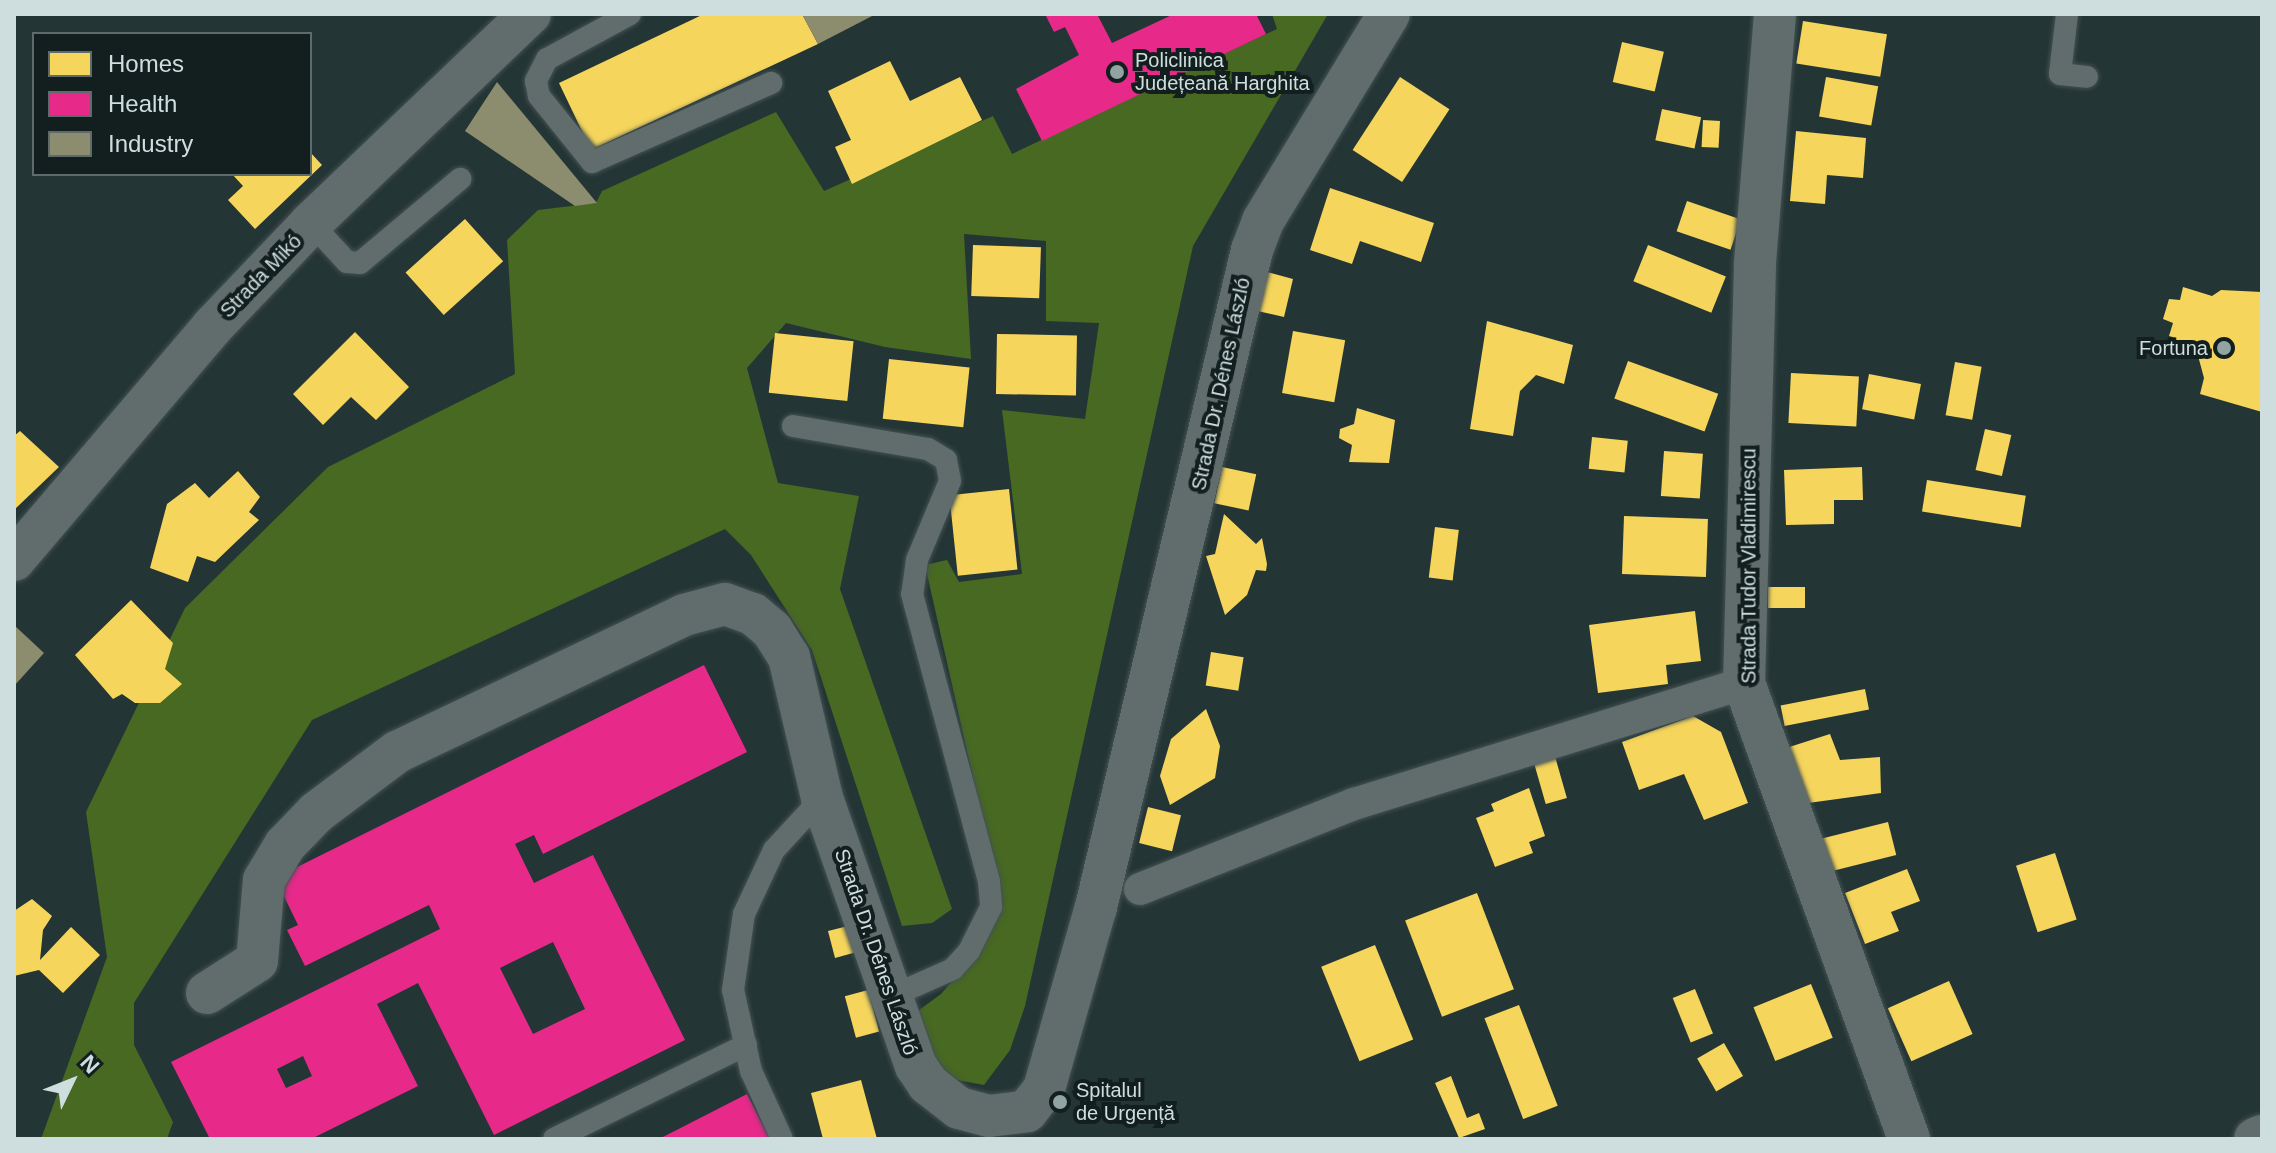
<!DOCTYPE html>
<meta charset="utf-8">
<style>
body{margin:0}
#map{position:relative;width:2276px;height:1153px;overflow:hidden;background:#243535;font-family:Helvetica,sans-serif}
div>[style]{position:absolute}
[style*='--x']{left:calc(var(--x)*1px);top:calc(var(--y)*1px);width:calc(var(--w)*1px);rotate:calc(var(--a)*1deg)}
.forest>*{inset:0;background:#476922}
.homes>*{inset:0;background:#f6d55c;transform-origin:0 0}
.health>*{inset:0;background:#e7298a}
.industry>*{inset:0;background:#8c8c6e}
.roads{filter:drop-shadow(0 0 2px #445152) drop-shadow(0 0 2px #445152)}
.service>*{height:22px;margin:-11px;padding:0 11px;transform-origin:11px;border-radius:11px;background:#616d6d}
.pedestrian>*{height:32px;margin:-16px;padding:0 16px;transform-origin:16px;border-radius:16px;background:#616d6d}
.minor>*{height:42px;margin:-21px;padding:0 21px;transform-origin:21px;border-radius:21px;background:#616d6d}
.dots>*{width:22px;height:22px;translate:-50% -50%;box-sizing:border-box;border:4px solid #131f1f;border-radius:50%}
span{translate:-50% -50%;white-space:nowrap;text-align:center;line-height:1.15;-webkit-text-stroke:8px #131f1f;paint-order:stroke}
.poi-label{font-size:20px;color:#cededf}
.left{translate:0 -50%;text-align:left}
.right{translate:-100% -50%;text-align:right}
.street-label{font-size:20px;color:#cededf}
.frame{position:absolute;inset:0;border:16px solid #cededf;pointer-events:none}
.legend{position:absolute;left:32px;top:32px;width:280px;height:144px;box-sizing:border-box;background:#131f1f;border:2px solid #5e6b6c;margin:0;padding:10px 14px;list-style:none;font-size:24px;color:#cededf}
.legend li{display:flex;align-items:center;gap:16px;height:40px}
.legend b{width:40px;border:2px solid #5e6b6c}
.north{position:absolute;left:32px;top:1041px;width:80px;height:80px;-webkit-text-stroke:6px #131f1f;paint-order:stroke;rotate:47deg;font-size:22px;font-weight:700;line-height:32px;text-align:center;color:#cededf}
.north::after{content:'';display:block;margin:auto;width:28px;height:36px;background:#cededf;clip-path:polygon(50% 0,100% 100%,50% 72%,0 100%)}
</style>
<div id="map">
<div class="forest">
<div style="clip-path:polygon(1272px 14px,1328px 14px,1193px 246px,1025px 1006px,1010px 1050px,984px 1085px,946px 1078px,911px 1016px,941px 994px,966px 965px,995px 875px,925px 565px,947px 560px,959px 582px,1022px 574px,1002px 410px,1085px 419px,1099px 323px,1046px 321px,1046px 241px,964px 234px,971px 359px,885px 347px,786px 323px,747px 368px,778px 483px,859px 496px,840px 589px,952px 909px,932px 923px,902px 926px,812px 650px,751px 555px,725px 529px,312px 720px,134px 1003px,134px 1045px,173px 1122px,167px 1139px,41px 1139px,107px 957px,86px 812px,185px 608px,328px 467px,515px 374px,507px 240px,538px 210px,596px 203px,602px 191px,776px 112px,824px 191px,993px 116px,1012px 154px,1277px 29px)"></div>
</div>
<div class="homes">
<div style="clip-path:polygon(704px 14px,802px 14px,818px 44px,591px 150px,559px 83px)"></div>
<div style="left:1803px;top:21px;width:85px;height:43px;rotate:9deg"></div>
<div style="left:1622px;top:42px;width:43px;height:41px;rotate:13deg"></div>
<div style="clip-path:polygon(890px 61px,910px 101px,960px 77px,982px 120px,852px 184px,835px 147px,851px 140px,828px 91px)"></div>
<div style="left:1400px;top:77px;width:59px;height:87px;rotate:33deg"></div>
<div style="left:1826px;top:77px;width:53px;height:40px;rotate:10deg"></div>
<div style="left:1662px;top:109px;width:40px;height:32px;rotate:12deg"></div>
<div style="left:1703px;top:120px;width:17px;height:27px;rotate:3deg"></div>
<div style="clip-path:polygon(1796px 131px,1866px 138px,1863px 178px,1827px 175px,1825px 204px,1790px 201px)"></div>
<div style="clip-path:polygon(310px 152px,322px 165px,255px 229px,228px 200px,243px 186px,232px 174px,310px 174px)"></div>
<div style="clip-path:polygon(1330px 188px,1434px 223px,1421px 262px,1360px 241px,1352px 264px,1310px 250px)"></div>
<div style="left:1687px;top:201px;width:57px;height:32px;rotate:19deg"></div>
<div style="left:465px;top:219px;width:57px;height:80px;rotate:48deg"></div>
<div style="left:973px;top:245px;width:68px;height:51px;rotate:2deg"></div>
<div style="left:1648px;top:245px;width:84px;height:39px;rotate:22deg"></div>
<div style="clip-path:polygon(1267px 272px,1293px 279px,1284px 317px,1253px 310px)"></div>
<div style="clip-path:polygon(2183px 287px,2212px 296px,2221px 290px,2262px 292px,2262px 412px,2200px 394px,2204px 378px,2197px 352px,2174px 345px,2176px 338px,2169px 336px,2173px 323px,2163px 319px,2169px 299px,2180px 300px)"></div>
<div style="clip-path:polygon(1487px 321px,1573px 345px,1564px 384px,1536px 375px,1520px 391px,1513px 436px,1470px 429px)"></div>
<div style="left:1293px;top:331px;width:53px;height:63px;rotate:10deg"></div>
<div style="clip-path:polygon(355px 332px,409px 387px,376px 420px,351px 397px,323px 425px,293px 394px)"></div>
<div style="left:775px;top:333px;width:79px;height:60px;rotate:6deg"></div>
<div style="left:997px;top:334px;width:80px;height:60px;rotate:1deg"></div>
<div style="left:889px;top:359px;width:81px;height:60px;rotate:6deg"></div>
<div style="left:1628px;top:361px;width:96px;height:40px;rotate:20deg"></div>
<div style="left:1955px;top:362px;width:27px;height:54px;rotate:10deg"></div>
<div style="left:1791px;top:373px;width:68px;height:50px;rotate:3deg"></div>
<div style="left:1869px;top:374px;width:53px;height:36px;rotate:11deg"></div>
<div style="clip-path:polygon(1357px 408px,1395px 420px,1389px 463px,1349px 462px,1352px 445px,1339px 438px,1340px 429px,1354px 424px)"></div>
<div style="left:1985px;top:429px;width:27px;height:42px;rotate:13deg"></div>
<div style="clip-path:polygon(20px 431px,59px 467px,14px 510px,14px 436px)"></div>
<div style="left:1592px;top:437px;width:36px;height:32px;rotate:6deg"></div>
<div style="left:1664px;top:451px;width:39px;height:45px;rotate:4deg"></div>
<div style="left:1222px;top:467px;width:35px;height:37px;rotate:12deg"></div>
<div style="clip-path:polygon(1862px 467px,1863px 500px,1834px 500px,1834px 524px,1786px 525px,1784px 470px)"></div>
<div style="clip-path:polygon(238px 471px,260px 497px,249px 512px,259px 520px,215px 562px,197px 556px,188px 582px,150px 568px,167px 504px,195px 483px,209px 498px)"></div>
<div style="left:1927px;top:480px;width:100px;height:32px;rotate:9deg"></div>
<div style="left:1009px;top:489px;width:81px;height:60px;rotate:84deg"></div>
<div style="clip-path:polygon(1224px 514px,1256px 544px,1262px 538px,1267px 564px,1266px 571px,1256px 570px,1247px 595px,1225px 615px,1206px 556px,1215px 554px)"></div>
<div style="left:1624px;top:516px;width:84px;height:58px;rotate:2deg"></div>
<div style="left:1435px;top:527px;width:24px;height:51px;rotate:7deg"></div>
<div style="left:1768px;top:587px;width:37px;height:21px"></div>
<div style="clip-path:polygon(131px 600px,173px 643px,165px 669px,182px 684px,160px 703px,135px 703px,122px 694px,113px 699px,75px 655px)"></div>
<div style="clip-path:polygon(1695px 611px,1701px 661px,1666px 665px,1668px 684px,1598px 693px,1589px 625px)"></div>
<div style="left:1211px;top:652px;width:33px;height:34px;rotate:9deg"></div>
<div style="left:1865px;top:689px;width:21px;height:86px;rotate:79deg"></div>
<div style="clip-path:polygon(1206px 709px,1220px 746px,1215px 778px,1170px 805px,1160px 776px,1171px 739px)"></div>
<div style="clip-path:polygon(1693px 716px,1721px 732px,1748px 803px,1704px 820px,1684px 774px,1639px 790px,1622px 742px)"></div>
<div style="clip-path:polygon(1830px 734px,1840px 760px,1880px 757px,1881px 793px,1801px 804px,1783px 749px)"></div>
<div style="left:1552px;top:746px;width:54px;height:22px;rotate:74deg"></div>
<div style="clip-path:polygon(1529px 788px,1545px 836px,1529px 842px,1533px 853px,1495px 867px,1476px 818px,1494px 811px,1491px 804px)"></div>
<div style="left:1148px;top:807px;width:34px;height:37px;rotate:14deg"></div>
<div style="left:1888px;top:822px;width:34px;height:68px;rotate:76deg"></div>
<div style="left:2055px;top:853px;width:70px;height:41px;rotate:72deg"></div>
<div style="clip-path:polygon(1907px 869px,1920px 901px,1891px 912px,1899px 931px,1865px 944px,1845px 893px)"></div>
<div style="left:1477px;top:893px;width:103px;height:77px;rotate:69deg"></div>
<div style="clip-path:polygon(32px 899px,52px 916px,43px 930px,40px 960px,71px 927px,100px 955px,63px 993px,39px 970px,14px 976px,14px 911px)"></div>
<div style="clip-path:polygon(852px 925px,864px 950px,835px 958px,828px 931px)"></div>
<div style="left:1375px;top:945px;width:102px;height:58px;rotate:68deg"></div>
<div style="left:1949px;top:981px;width:58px;height:67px;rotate:66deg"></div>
<div style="left:1811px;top:984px;width:58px;height:62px;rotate:68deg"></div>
<div style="left:1695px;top:989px;width:48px;height:24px;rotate:68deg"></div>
<div style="left:868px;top:990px;width:43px;height:24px;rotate:75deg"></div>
<div style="left:1519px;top:1005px;width:108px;height:37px;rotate:69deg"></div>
<div style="left:1724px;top:1043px;width:38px;height:31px;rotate:60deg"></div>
<div style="clip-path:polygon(1451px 1076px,1467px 1118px,1479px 1113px,1485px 1129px,1459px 1138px,1435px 1083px)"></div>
<div style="clip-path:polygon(861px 1080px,877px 1139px,823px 1139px,811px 1093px)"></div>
</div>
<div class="health">
<div style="clip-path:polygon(1045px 14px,1097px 14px,1112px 43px,1174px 14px,1256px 14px,1266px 34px,1042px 141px,1016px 89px,1079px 55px,1065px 27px,1054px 32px)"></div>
<div style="clip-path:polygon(evenodd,704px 665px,747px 752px,543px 854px,534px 835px,515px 844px,534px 883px,593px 855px,685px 1040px,494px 1135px,418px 983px,377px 1004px,418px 1086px,311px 1139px,210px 1139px,171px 1062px,440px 929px,429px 905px,305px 966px,287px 930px,298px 925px,275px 878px,704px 665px,553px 942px,585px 1009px,533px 1034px,500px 968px,553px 942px,704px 665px,303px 1056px,312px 1076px,286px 1088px,277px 1069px,303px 1056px)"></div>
<div style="clip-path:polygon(747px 1094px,770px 1139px,659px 1139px)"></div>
</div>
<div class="industry">
<div style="clip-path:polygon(802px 14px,876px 14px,818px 44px)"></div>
<div style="clip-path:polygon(497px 82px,597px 203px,575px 206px,465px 131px)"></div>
<div style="clip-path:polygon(14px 625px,44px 653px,14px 686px)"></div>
</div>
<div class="roads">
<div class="service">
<div style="--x:630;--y:14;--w:94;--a:151.5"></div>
<div style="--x:547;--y:59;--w:25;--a:117"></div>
<div style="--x:536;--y:81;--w:15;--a:79"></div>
<div style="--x:539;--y:96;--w:85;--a:51.2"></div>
<div style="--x:592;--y:162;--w:196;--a:-23.8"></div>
<div style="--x:2067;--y:14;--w:60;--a:96.7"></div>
<div style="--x:2060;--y:74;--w:27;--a:6"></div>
<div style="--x:311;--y:223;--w:53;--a:47.3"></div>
<div style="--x:347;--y:262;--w:13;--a:4"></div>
<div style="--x:360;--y:263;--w:131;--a:-40"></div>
<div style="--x:793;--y:426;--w:137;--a:9.7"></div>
<div style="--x:928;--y:449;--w:21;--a:31"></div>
<div style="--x:946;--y:460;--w:21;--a:79"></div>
<div style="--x:950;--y:481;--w:86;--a:112.7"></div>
<div style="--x:917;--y:560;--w:34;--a:98"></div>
<div style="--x:912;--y:594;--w:298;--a:75"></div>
<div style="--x:989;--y:882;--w:25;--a:85"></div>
<div style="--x:991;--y:907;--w:49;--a:116.6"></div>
<div style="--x:969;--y:951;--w:24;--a:132"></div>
<div style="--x:953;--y:969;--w:67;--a:156.1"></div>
<div style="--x:554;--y:1139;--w:214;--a:-26.1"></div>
<div style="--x:782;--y:1139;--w:75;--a:-114.5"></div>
<div style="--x:751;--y:1071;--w:83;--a:-102.5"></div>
<div style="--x:733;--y:990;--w:77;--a:-81.8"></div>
<div style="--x:744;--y:914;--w:71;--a:-64.9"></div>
<div style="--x:774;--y:850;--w:71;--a:-47.3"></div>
</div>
<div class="pedestrian">
<div style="--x:1140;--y:889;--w:230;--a:-21.7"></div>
<div style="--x:1354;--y:804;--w:408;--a:-17.2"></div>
</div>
<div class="minor">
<div style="--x:1775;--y:14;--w:252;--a:94.6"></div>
<div style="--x:1755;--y:265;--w:418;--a:91.5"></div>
<div style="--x:1744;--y:683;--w:485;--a:70.1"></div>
<div style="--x:14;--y:560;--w:307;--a:-49.6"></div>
<div style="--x:213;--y:326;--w:142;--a:-46.4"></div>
<div style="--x:311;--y:223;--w:303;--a:-43.7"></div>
<div style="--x:207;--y:993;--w:59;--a:-32.6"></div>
<div style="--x:257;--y:961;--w:81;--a:-85.1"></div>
<div style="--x:264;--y:880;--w:41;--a:-59"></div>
<div style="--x:285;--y:845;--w:46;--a:-45.9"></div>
<div style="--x:317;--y:812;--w:100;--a:-36.9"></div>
<div style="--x:397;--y:752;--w:318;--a:-25.5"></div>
<div style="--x:684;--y:615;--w:42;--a:-15"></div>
<div style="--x:725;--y:604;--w:30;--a:20"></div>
<div style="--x:753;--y:614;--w:25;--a:40"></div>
<div style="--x:772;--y:630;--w:32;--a:58"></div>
<div style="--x:789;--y:657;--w:145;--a:76.8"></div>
<div style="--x:822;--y:798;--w:284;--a:70.7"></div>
<div style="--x:916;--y:1066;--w:22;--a:56"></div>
<div style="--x:928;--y:1084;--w:39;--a:38"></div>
<div style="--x:959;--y:1108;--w:31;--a:15"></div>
<div style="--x:989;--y:1116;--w:38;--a:-7"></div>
<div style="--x:1027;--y:1111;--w:28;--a:-52"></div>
<div style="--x:1044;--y:1089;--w:189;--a:-74.1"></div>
<div style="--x:1096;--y:907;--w:675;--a:-76.64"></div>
<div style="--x:1252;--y:250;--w:31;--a:-69"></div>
<div style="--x:1263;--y:221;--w:242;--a:-58.7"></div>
<div style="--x:2255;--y:1139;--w:8;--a:-23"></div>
</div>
</div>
<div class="dots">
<div style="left:1117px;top:72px;background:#92a3a4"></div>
<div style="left:2224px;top:348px;background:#92a3a4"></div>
<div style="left:1060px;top:1102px;background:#92a3a4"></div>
</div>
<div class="poi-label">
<span class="left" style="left:1135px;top:72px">Policlinica<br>Județeană Harghita</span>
<span class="right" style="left:2208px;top:348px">Fortuna</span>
<span class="left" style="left:1076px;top:1102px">Spitalul<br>de Urgență</span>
</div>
<div class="street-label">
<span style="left:261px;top:276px;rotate:-46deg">Strada Mikó</span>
<span style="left:1221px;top:384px;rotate:-78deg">Strada Dr. Dénes László</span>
<span style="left:1749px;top:566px;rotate:-90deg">Strada Tudor Vladimirescu</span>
<span style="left:876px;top:952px;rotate:71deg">Strada Dr. Dénes László</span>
</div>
<div class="frame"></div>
<ul class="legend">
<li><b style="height:22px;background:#f6d55c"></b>Homes</li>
<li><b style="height:22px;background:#e7298a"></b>Health</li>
<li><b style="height:22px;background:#8c8c6e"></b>Industry</li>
</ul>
<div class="north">N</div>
</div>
